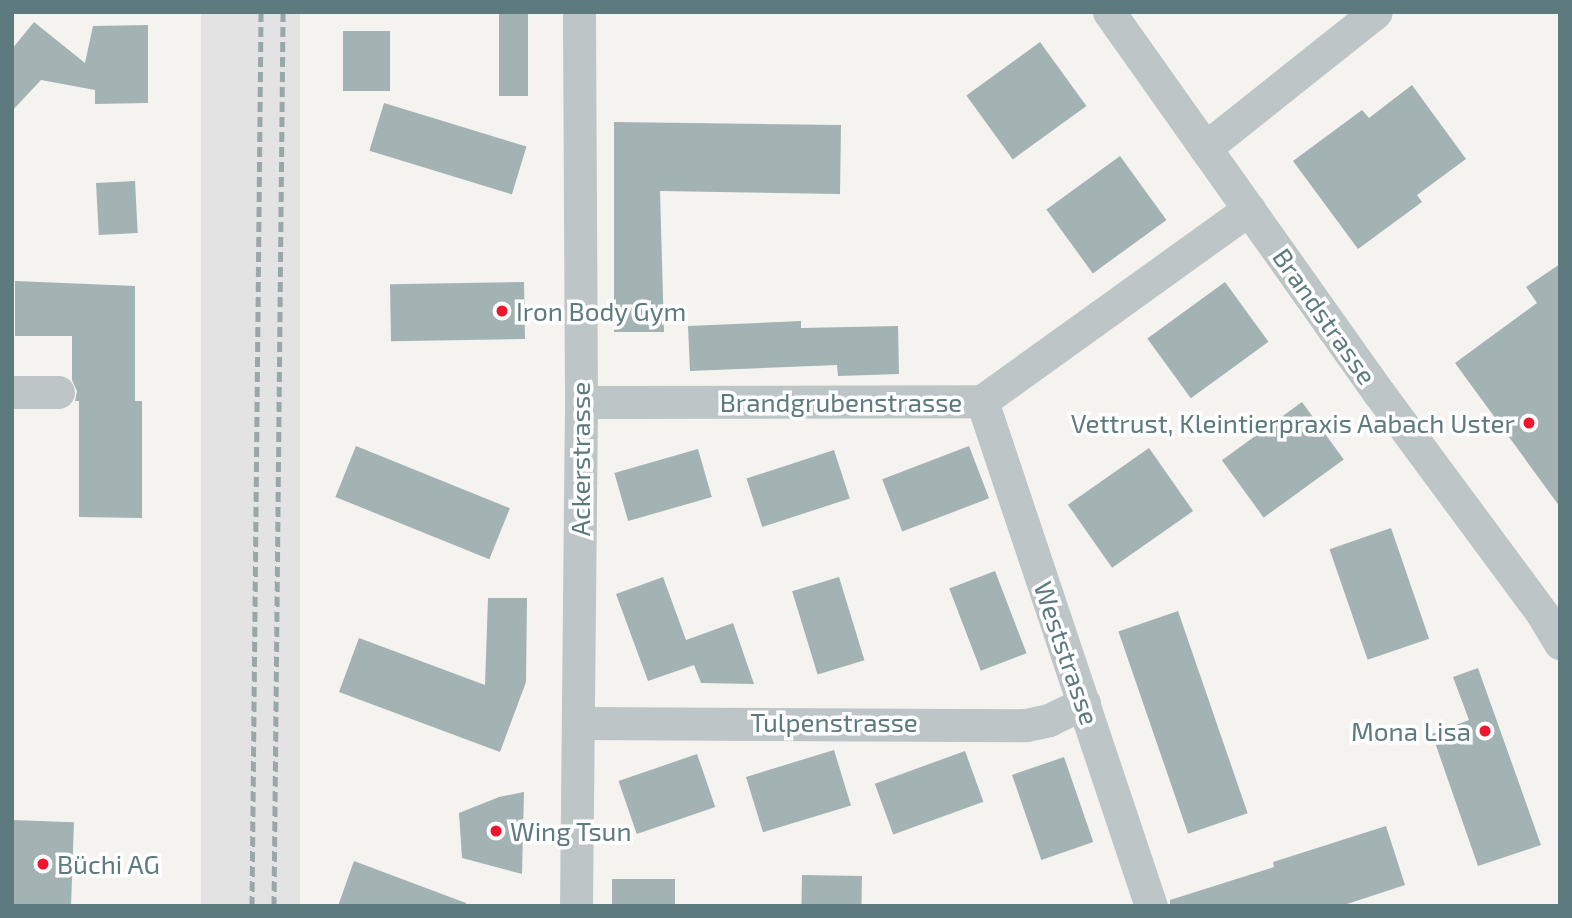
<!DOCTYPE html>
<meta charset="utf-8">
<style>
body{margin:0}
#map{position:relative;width:1572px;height:918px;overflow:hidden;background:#f5f3f0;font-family:"Exo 2",sans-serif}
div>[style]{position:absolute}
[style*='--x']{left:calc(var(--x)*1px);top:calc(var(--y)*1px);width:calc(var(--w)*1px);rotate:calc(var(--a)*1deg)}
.built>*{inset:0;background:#e2e3e2;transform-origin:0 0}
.building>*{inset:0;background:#a3b2b3;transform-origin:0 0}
.minor>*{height:33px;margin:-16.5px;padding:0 16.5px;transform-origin:16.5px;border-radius:16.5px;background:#bdc5c6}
.rail>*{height:5px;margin-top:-2.5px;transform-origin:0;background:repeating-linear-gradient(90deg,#9aa7a9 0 10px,transparent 0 15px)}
.dots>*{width:19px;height:19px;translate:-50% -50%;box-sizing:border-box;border:4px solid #fff;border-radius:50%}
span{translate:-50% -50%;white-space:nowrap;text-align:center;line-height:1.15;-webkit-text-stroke:7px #fff;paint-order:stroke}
.poi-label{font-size:26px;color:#5d7a7e}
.left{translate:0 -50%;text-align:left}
.right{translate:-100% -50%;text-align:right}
.street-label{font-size:26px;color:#5d7a7e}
.frame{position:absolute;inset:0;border:14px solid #5d7a7e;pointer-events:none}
</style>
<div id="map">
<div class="built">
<div style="left:201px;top:12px;width:99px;height:894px"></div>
</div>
<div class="building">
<div style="left:499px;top:13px;width:29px;height:83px"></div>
<div style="clip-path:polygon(34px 22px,85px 63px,93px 26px,148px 25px,148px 103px,95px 104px,95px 90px,41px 80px,12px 111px,12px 49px)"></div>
<div style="left:343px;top:31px;width:47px;height:60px"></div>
<div style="left:1040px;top:42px;width:79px;height:91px;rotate:54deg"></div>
<div style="clip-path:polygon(1412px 85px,1466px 159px,1417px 195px,1422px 202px,1358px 249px,1293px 161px,1362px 110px,1369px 118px)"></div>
<div style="left:384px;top:103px;width:149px;height:50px;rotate:17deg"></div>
<div style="clip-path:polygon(614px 122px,841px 125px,840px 194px,660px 191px,664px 332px,614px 332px)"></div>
<div style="left:1120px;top:156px;width:79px;height:91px;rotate:54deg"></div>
<div style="left:135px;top:181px;width:52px;height:39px;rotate:87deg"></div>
<div style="clip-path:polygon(1560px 264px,1560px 507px,1455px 363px,1537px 303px,1526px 287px)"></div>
<div style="clip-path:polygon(15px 281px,135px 286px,135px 401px,142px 401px,142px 518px,79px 517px,79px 401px,75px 401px,77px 391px,72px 380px,72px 336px,15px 336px)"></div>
<div style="left:524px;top:282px;width:57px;height:134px;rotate:89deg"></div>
<div style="left:1225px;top:282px;width:74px;height:96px;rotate:54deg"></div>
<div style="clip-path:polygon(801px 321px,801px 328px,898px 326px,899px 374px,838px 376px,837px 365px,690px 371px,688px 326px)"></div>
<div style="left:1302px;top:402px;width:71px;height:99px;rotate:54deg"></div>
<div style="left:356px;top:446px;width:166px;height:55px;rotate:22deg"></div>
<div style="left:969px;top:446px;width:56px;height:93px;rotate:69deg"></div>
<div style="left:1149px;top:448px;width:77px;height:99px;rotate:55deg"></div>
<div style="left:698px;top:449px;width:50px;height:87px;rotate:74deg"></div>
<div style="left:834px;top:450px;width:51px;height:92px;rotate:72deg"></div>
<div style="left:1391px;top:528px;width:117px;height:65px;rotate:71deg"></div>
<div style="left:995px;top:571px;width:88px;height:49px;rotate:69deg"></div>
<div style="clip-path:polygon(663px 577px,686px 640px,733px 623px,754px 684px,701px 683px,694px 665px,648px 681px,616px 594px)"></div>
<div style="left:839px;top:577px;width:87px;height:49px;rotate:73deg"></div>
<div style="clip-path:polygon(488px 598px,527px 598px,526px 682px,500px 752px,339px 692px,359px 638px,485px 685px)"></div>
<div style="left:1178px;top:611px;width:214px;height:63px;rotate:71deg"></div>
<div style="clip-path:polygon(1478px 668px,1541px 845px,1478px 866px,1432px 734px,1469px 720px,1453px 677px)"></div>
<div style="left:834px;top:750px;width:58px;height:92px;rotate:73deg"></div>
<div style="left:965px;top:751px;width:54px;height:96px;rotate:70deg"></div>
<div style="left:697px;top:754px;width:56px;height:83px;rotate:71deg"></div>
<div style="left:1064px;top:757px;width:90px;height:55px;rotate:71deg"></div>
<div style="clip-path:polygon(524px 792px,522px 874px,462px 858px,459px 813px,499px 797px)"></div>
<div style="left:12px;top:820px;width:62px;height:86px;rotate:2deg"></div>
<div style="clip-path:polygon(1386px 826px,1405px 885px,1341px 906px,1170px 906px,1170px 900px,1274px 867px,1273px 862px)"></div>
<div style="clip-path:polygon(354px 861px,466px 903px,466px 906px,338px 906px)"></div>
<div style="left:802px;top:875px;width:60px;height:31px;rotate:1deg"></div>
<div style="left:675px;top:879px;width:27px;height:63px;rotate:90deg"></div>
</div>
<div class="minor">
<div style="--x:1109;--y:12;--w:467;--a:54.7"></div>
<div style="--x:1379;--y:393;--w:276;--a:53.5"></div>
<div style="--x:1543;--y:615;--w:33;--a:59"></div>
<div style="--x:1205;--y:148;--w:218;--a:-38.5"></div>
<div style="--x:12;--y:392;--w:46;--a:0"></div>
<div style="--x:982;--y:401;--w:533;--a:71.5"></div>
<div style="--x:581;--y:402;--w:401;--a:-0.1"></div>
<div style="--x:982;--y:401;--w:329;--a:-35.7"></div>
<div style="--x:579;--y:723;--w:447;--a:0.3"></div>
<div style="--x:1026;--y:725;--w:24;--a:-12"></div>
<div style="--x:1049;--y:720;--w:39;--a:-26"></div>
<div style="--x:576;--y:906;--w:504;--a:-89.43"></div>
<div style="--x:581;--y:402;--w:390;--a:-90.3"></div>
</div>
<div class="rail">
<div style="--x:252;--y:906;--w:894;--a:-89.42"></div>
<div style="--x:274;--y:906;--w:894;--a:-89.42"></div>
</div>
<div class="dots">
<div style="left:502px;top:311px;background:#f0152d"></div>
<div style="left:1529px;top:423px;background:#f0152d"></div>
<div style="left:1485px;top:731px;background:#f0152d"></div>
<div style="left:496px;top:831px;background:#f0152d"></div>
<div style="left:43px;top:864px;background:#f0152d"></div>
</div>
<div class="poi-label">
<span class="left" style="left:516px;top:311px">Iron Body Gym</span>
<span class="right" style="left:1515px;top:423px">Vettrust, Kleintierpraxis Aabach Uster</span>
<span class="right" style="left:1471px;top:731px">Mona Lisa</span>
<span class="left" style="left:510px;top:831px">Wing Tsun</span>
<span class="left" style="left:57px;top:864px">Büchi AG</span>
</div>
<div class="street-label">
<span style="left:1325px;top:316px;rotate:55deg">Brandstrasse</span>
<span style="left:841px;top:402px">Brandgrubenstrasse</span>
<span style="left:580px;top:459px;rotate:-90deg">Ackerstrasse</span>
<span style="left:1067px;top:653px;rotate:71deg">Weststrasse</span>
<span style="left:834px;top:722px">Tulpenstrasse</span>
</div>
<div class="frame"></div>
</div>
